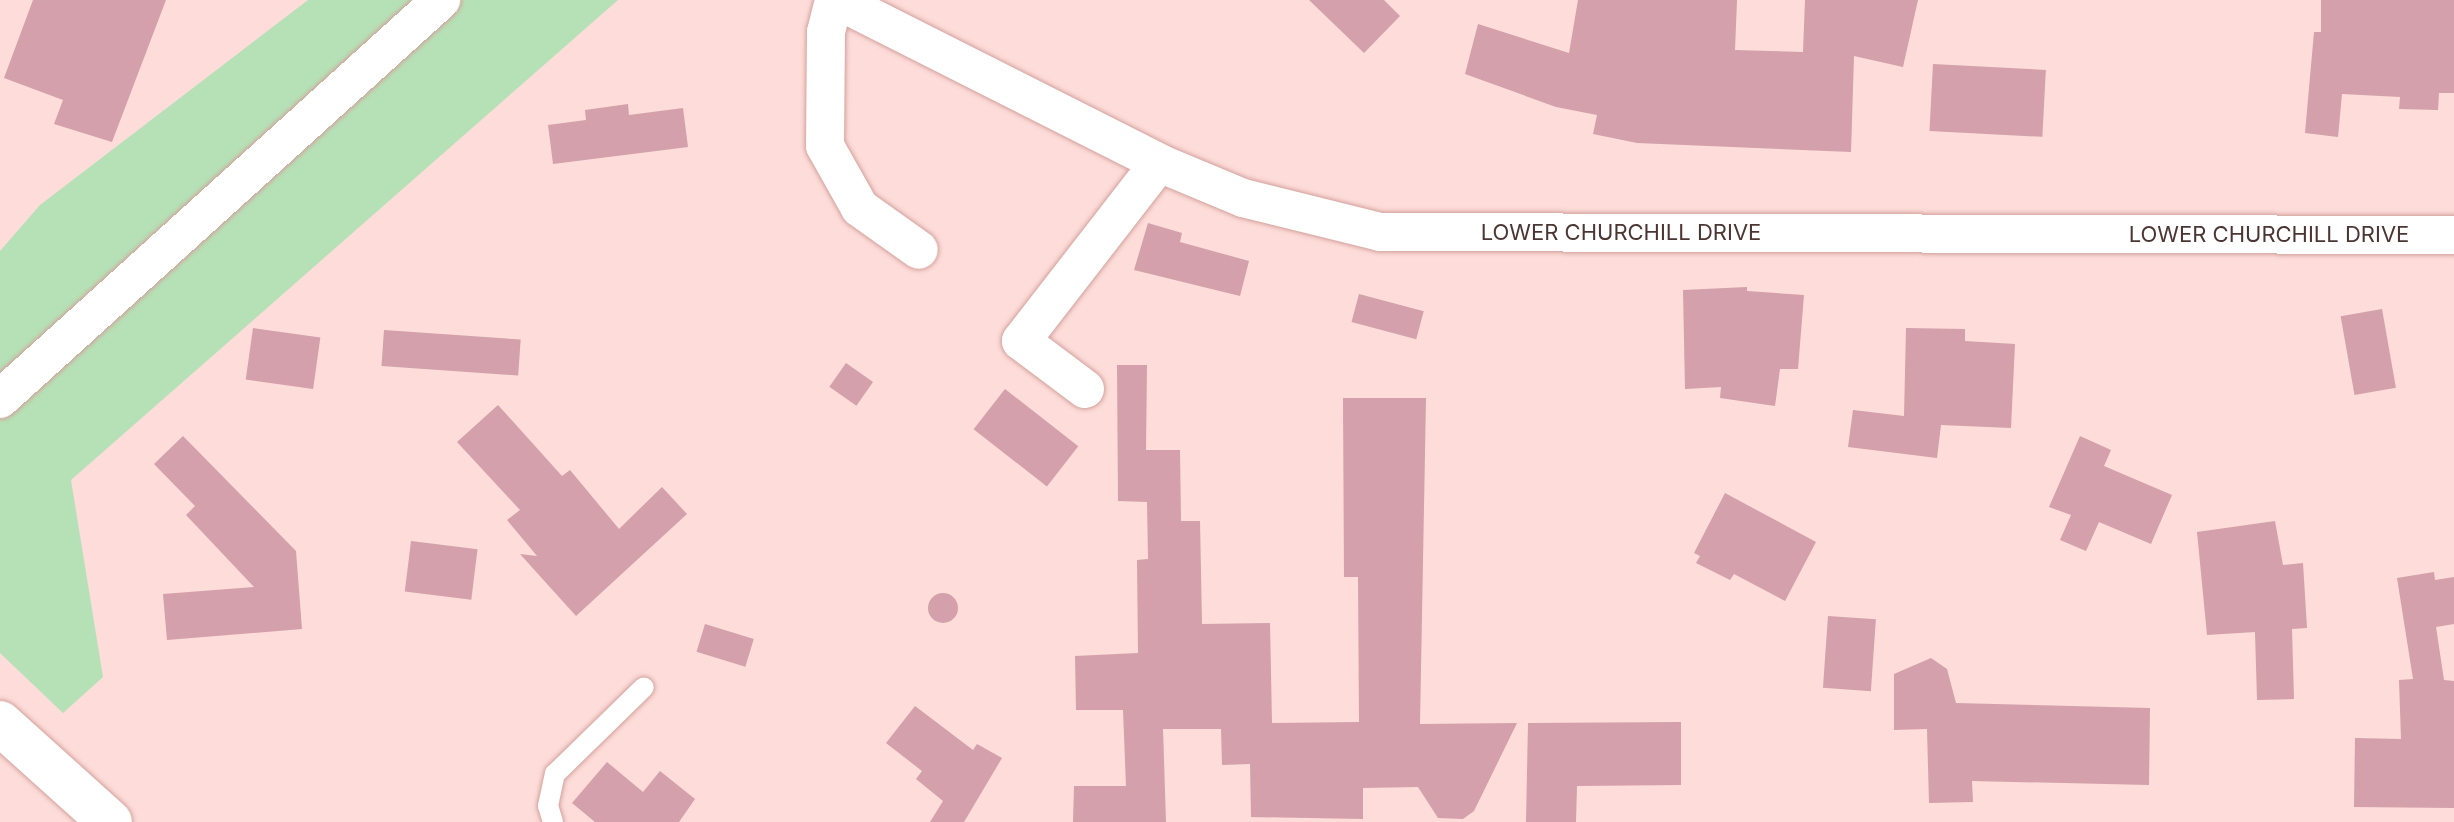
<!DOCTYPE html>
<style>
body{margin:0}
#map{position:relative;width:2454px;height:822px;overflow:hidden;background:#fddcd9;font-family:Inter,sans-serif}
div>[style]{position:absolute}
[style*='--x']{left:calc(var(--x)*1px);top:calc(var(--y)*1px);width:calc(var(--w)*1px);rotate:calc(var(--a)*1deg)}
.green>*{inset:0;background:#b6e1b6}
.building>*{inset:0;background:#d3a0ab;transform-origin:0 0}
.round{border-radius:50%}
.roads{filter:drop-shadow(0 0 2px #d3a19c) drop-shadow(0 0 2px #d3a19c)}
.service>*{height:20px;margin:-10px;padding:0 10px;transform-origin:10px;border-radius:10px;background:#fff}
.minor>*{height:38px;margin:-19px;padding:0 19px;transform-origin:19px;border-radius:19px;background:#fff}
.tertiary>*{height:44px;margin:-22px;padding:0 22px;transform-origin:22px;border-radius:22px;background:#fff}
span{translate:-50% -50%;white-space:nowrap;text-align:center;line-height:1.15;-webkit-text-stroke:8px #fff;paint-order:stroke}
.street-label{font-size:22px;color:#4b3634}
</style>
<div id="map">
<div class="green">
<div style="clip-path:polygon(308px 0,618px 0,71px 480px,103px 677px,63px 713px,0 653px,0 251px,40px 205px)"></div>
</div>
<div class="building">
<div style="clip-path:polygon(33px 0,166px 0,112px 142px,54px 124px,63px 100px,4px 78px)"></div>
<div style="clip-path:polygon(1309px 0,1384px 0,1400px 16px,1364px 53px)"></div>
<div style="clip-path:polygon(1578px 0,1737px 0,1735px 50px,1803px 52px,1805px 0,1918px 0,1903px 67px,1854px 56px,1851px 152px,1637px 143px,1593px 134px,1597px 115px,1556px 107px,1465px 74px,1478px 24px,1569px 53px)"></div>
<div style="clip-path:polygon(2321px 0,2454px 0,2454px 93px,2439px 93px,2438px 110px,2399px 109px,2400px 97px,2342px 94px,2338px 137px,2305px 133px,2314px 32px,2321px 32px)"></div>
<div style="left:1933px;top:64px;width:113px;height:67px;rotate:3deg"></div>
<div style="clip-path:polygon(628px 104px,629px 115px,683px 108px,688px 147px,553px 164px,548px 125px,586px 120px,585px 110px)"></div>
<div style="clip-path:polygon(1148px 223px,1182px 233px,1180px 242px,1249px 261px,1240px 296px,1134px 270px)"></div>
<div style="clip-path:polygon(1747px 287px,1747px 291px,1804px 295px,1798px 369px,1780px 369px,1775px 406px,1720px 398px,1721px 387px,1685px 389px,1683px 290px)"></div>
<div style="left:1359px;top:294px;width:67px;height:29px;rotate:15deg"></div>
<div style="left:2382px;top:309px;width:80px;height:42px;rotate:80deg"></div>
<div style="left:253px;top:328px;width:68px;height:52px;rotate:8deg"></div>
<div style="clip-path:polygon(1906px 328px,1965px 329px,1965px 341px,2015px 344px,2011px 428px,1941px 425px,1937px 458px,1848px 447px,1853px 410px,1904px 416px)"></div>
<div style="left:384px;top:330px;width:137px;height:36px;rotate:4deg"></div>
<div style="left:846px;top:363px;width:33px;height:29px;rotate:35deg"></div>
<div style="clip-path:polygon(1117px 365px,1147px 365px,1146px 450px,1180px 450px,1181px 521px,1200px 521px,1202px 624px,1270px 623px,1272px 723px,1359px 722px,1358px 577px,1344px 577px,1343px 398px,1426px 398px,1420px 724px,1517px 723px,1474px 811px,1463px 819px,1438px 818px,1418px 787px,1363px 788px,1363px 819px,1251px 817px,1250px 764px,1222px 765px,1221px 729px,1163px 729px,1166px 822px,1073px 822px,1074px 786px,1126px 786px,1123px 710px,1076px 710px,1075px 656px,1138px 653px,1137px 560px,1148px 559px,1147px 502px,1118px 501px)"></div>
<div style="left:1005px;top:389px;width:93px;height:51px;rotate:38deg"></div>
<div style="clip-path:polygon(498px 405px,562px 476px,570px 470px,619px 529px,662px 487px,687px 514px,576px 616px,520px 554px,537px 556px,507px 520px,520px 510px,457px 442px)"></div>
<div style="clip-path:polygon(183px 436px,296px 551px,302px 629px,167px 640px,163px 594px,254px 587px,186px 515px,195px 506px,154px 464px)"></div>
<div style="clip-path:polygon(2080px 436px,2111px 450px,2104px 466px,2172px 495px,2151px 544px,2099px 522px,2086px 551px,2060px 540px,2071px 515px,2049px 507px)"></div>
<div style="clip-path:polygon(1725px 493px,1816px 542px,1785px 601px,1734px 574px,1730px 580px,1696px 563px,1700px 556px,1694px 553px)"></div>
<div style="clip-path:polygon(2275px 521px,2283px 565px,2303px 563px,2307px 628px,2292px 629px,2294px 699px,2257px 700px,2255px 632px,2207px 635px,2197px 532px)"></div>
<div style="left:411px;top:541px;width:67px;height:51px;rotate:7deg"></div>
<div style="clip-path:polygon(2434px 572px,2435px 580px,2454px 577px,2454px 624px,2436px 627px,2444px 680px,2454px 681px,2454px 808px,2354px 807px,2355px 738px,2401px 739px,2399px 680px,2413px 679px,2397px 578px)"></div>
<div class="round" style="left:928px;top:593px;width:30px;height:30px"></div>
<div style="left:1828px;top:616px;width:48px;height:72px;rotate:4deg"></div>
<div style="left:705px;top:624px;width:51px;height:29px;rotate:17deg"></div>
<div style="clip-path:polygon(1931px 658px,1947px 669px,1956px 703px,2150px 708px,2149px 785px,1972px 781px,1973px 802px,1929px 803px,1927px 729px,1894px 730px,1894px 674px)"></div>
<div style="clip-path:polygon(915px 706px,973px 750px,977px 744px,1002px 758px,964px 822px,930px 822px,943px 801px,916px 779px,922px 771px,886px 743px)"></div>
<div style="clip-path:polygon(1681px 722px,1681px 785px,1577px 786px,1576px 822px,1526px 822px,1528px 723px)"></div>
<div style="clip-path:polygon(607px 762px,643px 792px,660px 771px,695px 799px,679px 822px,595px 822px,572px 803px)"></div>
</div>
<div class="roads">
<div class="service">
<div style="--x:553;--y:822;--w:17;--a:-107"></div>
<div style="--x:548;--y:806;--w:33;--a:-78"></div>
<div style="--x:555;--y:774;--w:124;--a:-44.3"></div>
</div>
<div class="minor">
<div style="--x:834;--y:0;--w:33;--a:104"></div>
<div style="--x:826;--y:32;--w:114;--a:90.5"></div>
<div style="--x:825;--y:146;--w:71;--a:60.6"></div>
<div style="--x:860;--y:208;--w:72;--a:35.4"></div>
<div style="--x:837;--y:0;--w:361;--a:26.8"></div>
<div style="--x:1159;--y:163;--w:91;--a:22.6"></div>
<div style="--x:1243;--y:198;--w:141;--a:13.9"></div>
<div style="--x:1380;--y:232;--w:1074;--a:0.16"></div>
<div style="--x:1085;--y:389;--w:80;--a:-143.1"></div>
<div style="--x:1021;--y:341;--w:225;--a:-52.2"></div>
<div style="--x:0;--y:399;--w:595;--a:-42.14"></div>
</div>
<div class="tertiary">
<div style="--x:0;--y:723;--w:148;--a:42"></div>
</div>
</div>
<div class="street-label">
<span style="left:1621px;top:233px">LOWER CHURCHILL DRIVE</span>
<span style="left:2269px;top:235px">LOWER CHURCHILL DRIVE</span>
</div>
</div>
